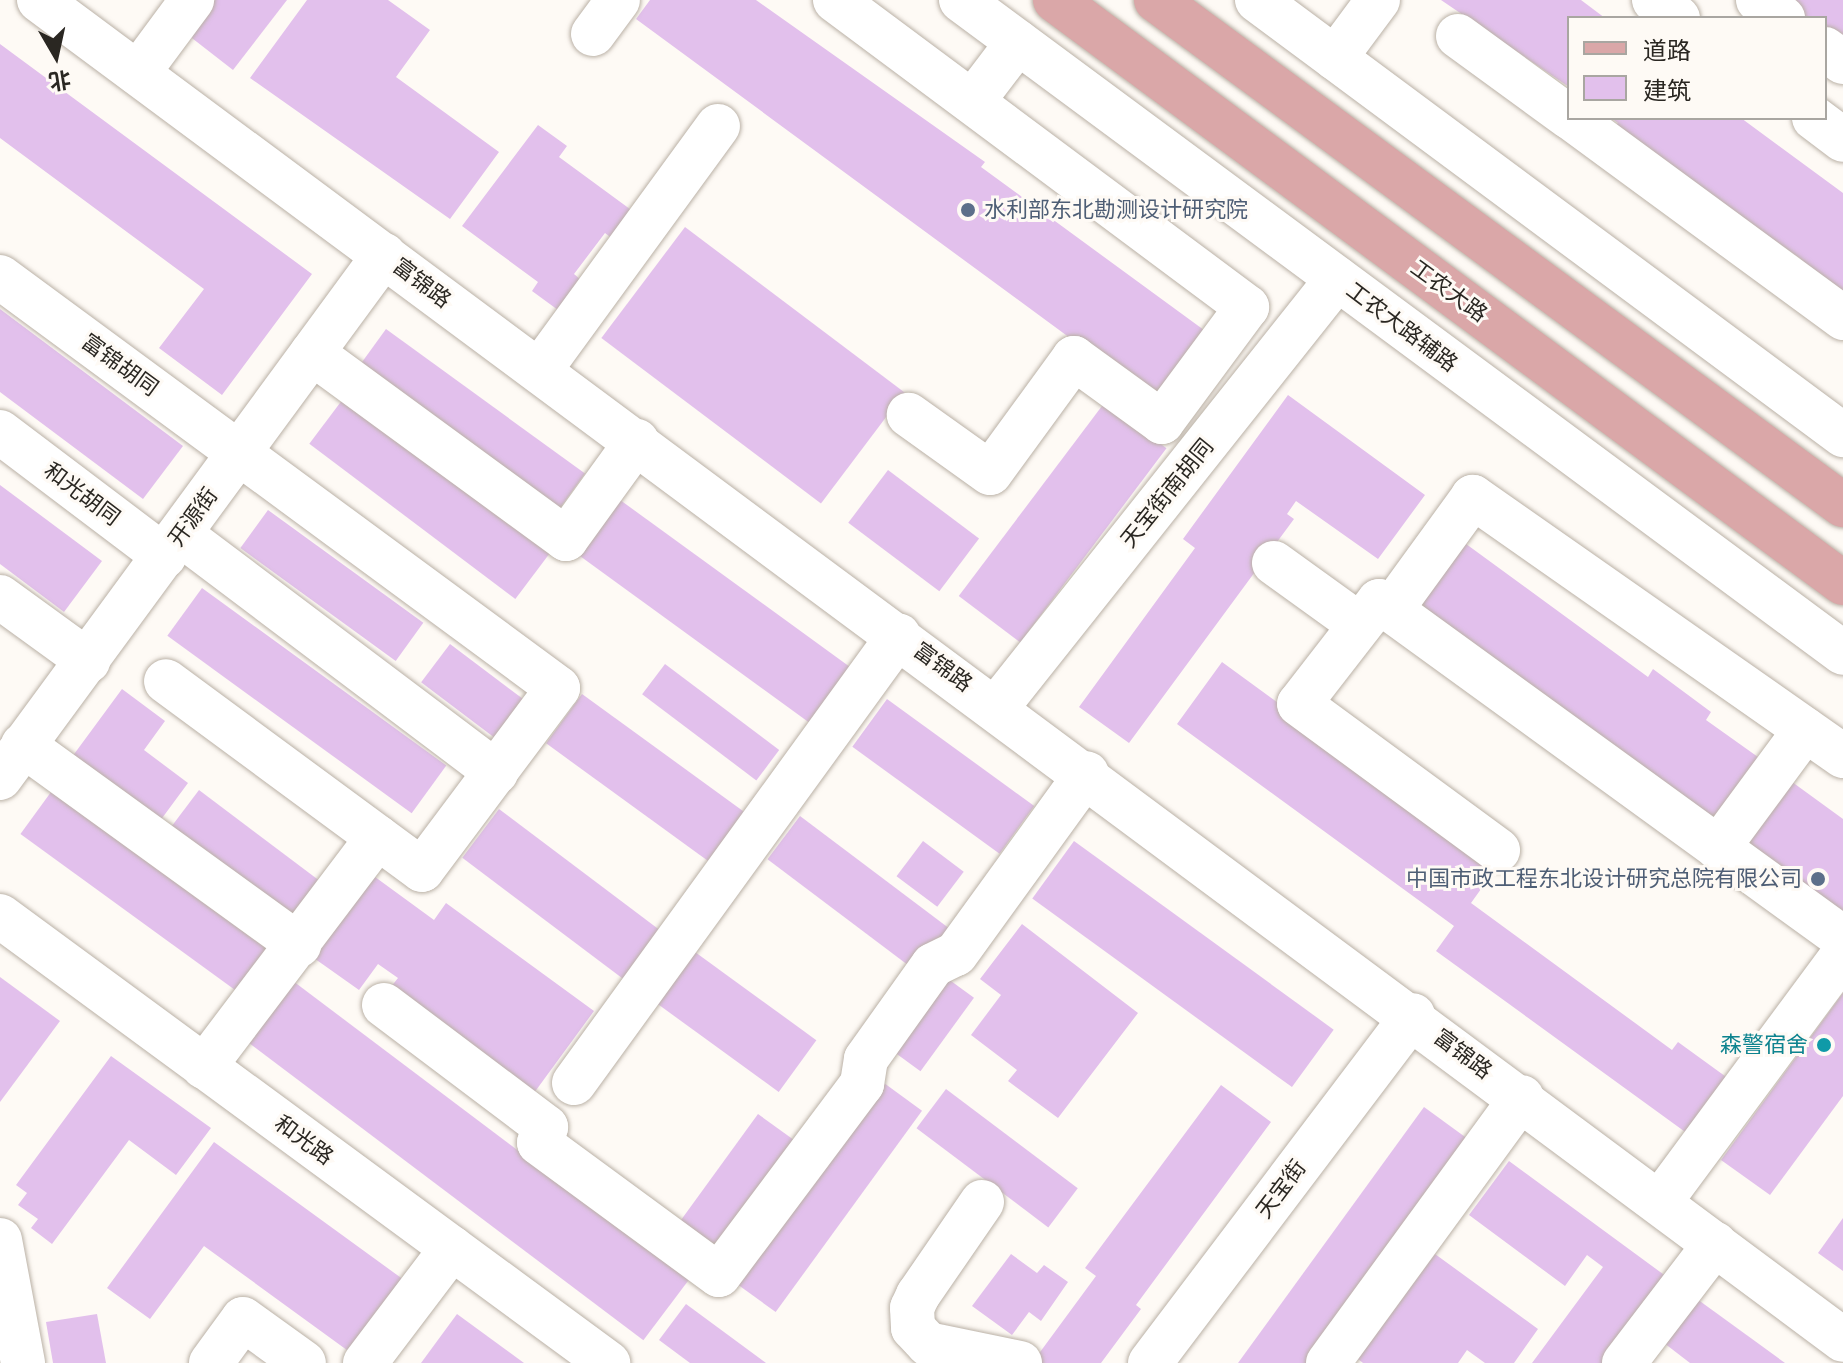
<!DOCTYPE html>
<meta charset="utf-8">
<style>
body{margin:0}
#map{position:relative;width:1843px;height:1363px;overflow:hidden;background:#fefaf5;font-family:"Work Sans","Noto Sans SC",sans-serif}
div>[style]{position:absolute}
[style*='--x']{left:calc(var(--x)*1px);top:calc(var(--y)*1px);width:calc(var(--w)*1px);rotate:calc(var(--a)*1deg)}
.building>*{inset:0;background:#e2c0ec;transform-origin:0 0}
.roads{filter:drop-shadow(0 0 2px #bab1a6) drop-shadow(0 0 2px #bab1a6)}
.minor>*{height:44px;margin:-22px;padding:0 22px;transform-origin:22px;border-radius:22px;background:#fff}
.major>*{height:44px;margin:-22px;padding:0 22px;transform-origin:22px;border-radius:22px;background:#daa7a8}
.dots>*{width:22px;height:22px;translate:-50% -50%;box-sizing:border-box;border:4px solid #fefaf5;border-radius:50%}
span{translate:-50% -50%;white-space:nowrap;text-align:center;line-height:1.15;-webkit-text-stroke:6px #fefaf5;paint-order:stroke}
.service-label{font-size:22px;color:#4e5e75}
.left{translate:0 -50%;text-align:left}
.right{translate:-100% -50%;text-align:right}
.street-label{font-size:22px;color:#2a2722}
.culture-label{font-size:22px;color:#0d838f}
.legend{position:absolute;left:1567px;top:16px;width:260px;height:104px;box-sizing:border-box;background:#fefaf5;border:2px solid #a9a6a1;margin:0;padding:10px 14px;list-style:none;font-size:24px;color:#2a2722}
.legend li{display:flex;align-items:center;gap:16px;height:40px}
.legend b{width:40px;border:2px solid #a9a6a1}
.north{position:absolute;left:16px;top:16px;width:80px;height:80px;-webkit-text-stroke:6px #fefaf5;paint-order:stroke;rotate:171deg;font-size:22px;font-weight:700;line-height:32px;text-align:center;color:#2a2722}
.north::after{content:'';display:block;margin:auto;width:28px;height:36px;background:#2a2722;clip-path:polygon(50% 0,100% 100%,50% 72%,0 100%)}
</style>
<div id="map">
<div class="building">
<div style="clip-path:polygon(215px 0,287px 0,233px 70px,188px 35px)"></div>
<div style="clip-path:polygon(307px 0,388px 0,430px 30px,396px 77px,499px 152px,450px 219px,250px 78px)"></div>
<div style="clip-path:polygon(650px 0,756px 0,985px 162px,981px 167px,1208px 333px,1157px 402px,636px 19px)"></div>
<div style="clip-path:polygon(1441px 0,1581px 0,1605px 18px,1569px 18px,1569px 87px)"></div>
<div style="clip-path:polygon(1781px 0,1843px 0,1843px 46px,1825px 33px,1825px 18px,1805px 18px)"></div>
<div style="clip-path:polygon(0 44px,312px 274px,222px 395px,159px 348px,204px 289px,0 138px)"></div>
<div style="clip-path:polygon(1611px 118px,1741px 118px,1843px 193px,1843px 296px,1798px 263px,1801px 259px,1614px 127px,1618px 123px)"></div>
<div style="clip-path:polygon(538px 125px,567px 146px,559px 157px,634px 212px,614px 240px,605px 233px,574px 274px,581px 280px,558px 310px,532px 291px,538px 282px,462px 226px)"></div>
<div style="left:685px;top:227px;width:275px;height:139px;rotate:37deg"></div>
<div style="clip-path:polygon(0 309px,183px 446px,143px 499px,0 392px)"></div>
<div style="left:386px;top:329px;width:246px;height:49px;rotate:36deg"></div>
<div style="left:346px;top:395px;width:258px;height:61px;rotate:37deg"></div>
<div style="clip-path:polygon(1288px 395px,1425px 495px,1378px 559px,1296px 501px,1287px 514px,1294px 519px,1129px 743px,1079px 707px,1195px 548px,1183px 539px)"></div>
<div style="left:1105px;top:402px;width:77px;height:243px;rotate:37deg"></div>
<div style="left:888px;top:470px;width:114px;height:66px;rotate:37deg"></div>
<div style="clip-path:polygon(0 485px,102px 561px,64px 612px,0 564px)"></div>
<div style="left:616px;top:497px;width:299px;height:69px;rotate:36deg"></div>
<div style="left:268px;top:510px;width:192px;height:47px;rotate:36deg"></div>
<div style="clip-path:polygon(1462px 541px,1648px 677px,1653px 669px,1711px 712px,1706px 720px,1765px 762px,1720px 823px,1417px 602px)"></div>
<div style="left:202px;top:588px;width:302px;height:59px;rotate:36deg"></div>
<div style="left:450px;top:644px;width:99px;height:48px;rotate:37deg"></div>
<div style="clip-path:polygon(1222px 662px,1499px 864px,1471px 903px,1672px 1050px,1678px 1042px,1729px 1079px,1688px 1134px,1436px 951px,1454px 926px,1177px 724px)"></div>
<div style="left:665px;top:664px;width:143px;height:38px;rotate:37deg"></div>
<div style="clip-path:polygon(122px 689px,165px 721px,144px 750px,188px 783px,157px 825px,69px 761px)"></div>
<div style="left:582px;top:694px;width:207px;height:61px;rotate:36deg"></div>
<div style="left:887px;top:699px;width:182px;height:59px;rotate:36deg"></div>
<div style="clip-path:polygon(1788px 779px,1843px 819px,1843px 915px,1743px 842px)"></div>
<div style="left:199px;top:790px;width:163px;height:47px;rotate:37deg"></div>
<div style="left:51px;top:792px;width:270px;height:52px;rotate:36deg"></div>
<div style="left:499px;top:809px;width:207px;height:61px;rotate:37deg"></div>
<div style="left:800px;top:816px;width:187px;height:54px;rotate:37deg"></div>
<div style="left:923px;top:841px;width:51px;height:44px;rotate:37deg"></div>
<div style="left:1074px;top:841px;width:321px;height:71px;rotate:36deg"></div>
<div style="clip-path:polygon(371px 874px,434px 920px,446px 903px,594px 1011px,534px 1093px,390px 988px,398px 978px,378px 964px,359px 990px,311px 956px)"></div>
<div style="clip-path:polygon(1022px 924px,1138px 1013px,1058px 1118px,1008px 1081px,1017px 1070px,971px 1035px,1001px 995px,980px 979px)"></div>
<div style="left:695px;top:952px;width:150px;height:64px;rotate:36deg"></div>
<div style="left:940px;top:973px;width:42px;height:91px;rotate:36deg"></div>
<div style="clip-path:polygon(0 977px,60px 1021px,0 1102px)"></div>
<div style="left:289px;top:978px;width:501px;height:76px;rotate:37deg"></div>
<div style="clip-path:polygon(1843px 993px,1843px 1096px,1770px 1195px,1721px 1160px)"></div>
<div style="clip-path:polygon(111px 1056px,211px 1128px,176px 1175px,129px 1140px,52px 1244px,31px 1228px,38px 1219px,18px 1205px,27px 1193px,16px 1185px)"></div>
<div style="left:884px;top:1083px;width:47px;height:249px;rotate:36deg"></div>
<div style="clip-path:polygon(1221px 1085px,1271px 1122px,1136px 1305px,1141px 1309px,1101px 1363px,1032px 1363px,1096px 1276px,1085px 1268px)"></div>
<div style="left:946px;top:1089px;width:165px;height:49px;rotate:37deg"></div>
<div style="left:1424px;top:1107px;width:56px;height:318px;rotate:36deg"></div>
<div style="left:758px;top:1114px;width:44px;height:139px;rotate:36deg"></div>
<div style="clip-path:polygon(214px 1142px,404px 1280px,351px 1353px,204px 1246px,150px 1319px,107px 1288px)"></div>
<div style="clip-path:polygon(1509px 1161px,1667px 1277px,1604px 1363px,1532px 1363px,1603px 1267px,1587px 1255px,1565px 1286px,1469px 1215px)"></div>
<div style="clip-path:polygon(1843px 1218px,1843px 1271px,1818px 1253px)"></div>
<div style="clip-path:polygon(1011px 1254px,1037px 1273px,1044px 1265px,1068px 1282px,1041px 1321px,1029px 1312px,1012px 1335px,972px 1306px)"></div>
<div style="clip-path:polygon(1435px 1254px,1538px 1329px,1514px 1363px,1485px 1363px,1467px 1350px,1458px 1363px,1363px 1363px,1358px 1359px)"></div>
<div style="clip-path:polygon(1697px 1299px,1785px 1363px,1690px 1363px,1664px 1343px)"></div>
<div style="clip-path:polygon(686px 1304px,766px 1363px,690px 1363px,659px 1340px)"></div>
<div style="clip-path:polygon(97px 1314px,106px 1363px,53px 1363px,46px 1322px)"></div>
<div style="clip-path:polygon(457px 1314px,524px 1363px,421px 1363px)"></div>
</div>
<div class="roads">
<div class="minor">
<div style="--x:39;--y:0;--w:2247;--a:36.6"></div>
<div style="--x:835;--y:0;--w:514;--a:36.69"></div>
<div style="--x:1247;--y:307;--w:143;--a:126.5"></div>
<div style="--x:1162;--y:422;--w:109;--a:-144"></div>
<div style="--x:1074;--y:358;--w:142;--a:126.1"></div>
<div style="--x:990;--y:473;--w:100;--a:-144.4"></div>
<div style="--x:961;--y:0;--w:1097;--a:36.51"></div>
<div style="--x:1257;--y:0;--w:730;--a:36.59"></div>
<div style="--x:1654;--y:0;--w:30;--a:37"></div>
<div style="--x:1758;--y:0;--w:31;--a:36"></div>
<div style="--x:593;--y:34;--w:42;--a:-53.7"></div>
<div style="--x:1458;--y:36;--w:137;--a:36.1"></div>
<div style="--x:1825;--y:49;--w:22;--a:36"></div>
<div style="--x:1335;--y:58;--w:72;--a:-53.4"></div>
<div style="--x:138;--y:73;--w:91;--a:-53.5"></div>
<div style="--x:973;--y:101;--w:74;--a:-52.7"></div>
<div style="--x:1571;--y:118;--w:338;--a:36.3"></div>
<div style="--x:1814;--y:118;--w:36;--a:37"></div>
<div style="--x:0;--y:277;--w:693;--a:36.37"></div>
<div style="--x:558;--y:688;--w:227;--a:126.8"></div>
<div style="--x:422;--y:870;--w:318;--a:-143.6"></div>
<div style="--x:312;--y:353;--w:315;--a:36.2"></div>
<div style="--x:566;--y:539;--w:121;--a:-54.1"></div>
<div style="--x:540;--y:370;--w:302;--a:-53.9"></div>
<div style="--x:0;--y:432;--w:206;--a:37.1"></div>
<div style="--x:180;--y:534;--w:396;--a:37"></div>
<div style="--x:1274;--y:563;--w:106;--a:35.8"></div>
<div style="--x:0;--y:597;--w:109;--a:36"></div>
<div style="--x:1391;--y:610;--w:15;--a:-143"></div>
<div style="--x:1379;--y:601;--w:130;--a:127.8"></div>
<div style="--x:1299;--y:704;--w:247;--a:36.3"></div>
<div style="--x:997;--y:707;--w:547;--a:-51.54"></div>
<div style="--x:23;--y:745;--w:341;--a:35.9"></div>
<div style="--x:1843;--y:756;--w:452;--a:-145"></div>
<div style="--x:1473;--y:497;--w:140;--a:126"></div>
<div style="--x:1391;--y:610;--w:558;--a:35.97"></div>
<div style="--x:0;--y:778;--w:649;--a:-53.71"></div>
<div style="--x:1718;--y:848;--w:147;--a:-53.6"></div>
<div style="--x:0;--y:916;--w:755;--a:36.32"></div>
<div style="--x:384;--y:1005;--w:203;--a:37"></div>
<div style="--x:546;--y:1127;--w:17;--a:114"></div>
<div style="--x:539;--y:1143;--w:223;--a:36.3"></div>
<div style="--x:719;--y:1275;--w:239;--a:-53.2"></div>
<div style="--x:862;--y:1084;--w:25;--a:-81"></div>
<div style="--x:866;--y:1059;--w:115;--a:-54.5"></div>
<div style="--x:933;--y:965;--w:25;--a:-26"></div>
<div style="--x:956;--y:954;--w:223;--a:-54.1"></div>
<div style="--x:204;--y:1067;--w:288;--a:-52.9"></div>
<div style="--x:574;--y:1083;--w:553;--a:-54.04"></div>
<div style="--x:982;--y:1202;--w:113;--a:124.5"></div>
<div style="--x:918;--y:1295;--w:14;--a:115"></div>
<div style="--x:912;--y:1308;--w:20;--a:87"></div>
<div style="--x:913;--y:1328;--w:22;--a:47"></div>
<div style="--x:928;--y:1344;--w:94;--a:11.7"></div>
<div style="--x:1660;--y:1202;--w:307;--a:-53.5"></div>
<div style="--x:0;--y:1240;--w:125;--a:79.4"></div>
<div style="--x:211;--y:1363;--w:54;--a:-54"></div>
<div style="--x:243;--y:1319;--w:75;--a:35.8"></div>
<div style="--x:365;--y:1363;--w:144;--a:-52.9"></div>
<div style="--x:1150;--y:1363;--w:436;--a:-52.9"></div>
<div style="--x:1328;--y:1363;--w:329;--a:-53.9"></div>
<div style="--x:1624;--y:1363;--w:150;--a:-52.6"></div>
</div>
<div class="major">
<div style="--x:1055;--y:0;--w:980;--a:36.5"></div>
<div style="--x:1156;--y:0;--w:853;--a:36.32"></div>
</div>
</div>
<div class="dots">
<div style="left:968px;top:210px;background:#5c6f8a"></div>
<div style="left:1818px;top:879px;background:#5c6f8a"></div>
<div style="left:1824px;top:1045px;background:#0f9aa8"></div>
</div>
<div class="service-label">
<span class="left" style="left:984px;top:210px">水利部东北勘测设计研究院</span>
<span class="right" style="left:1802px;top:879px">中国市政工程东北设计研究总院有限公司</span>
</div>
<div class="street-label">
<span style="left:422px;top:283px;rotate:37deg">富锦路</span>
<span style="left:1449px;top:291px;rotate:36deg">工农大路</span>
<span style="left:1402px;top:327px;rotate:37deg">工农大路辅路</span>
<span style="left:120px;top:365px;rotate:36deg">富锦胡同</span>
<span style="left:1167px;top:493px;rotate:-51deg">天宝街南胡同</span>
<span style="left:82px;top:494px;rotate:37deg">和光胡同</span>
<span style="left:193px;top:517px;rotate:-54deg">开源街</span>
<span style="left:943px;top:667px;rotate:36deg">富锦路</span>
<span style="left:1463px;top:1054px;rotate:37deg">富锦路</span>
<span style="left:304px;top:1140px;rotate:36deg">和光路</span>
<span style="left:1281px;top:1189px;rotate:-53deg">天宝街</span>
</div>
<div class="culture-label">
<span class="right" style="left:1808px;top:1045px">森警宿舍</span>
</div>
<ul class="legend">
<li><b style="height:10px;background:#daa7a8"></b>道路</li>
<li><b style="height:22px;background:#e2c0ec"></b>建筑</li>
</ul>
<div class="north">北</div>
</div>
